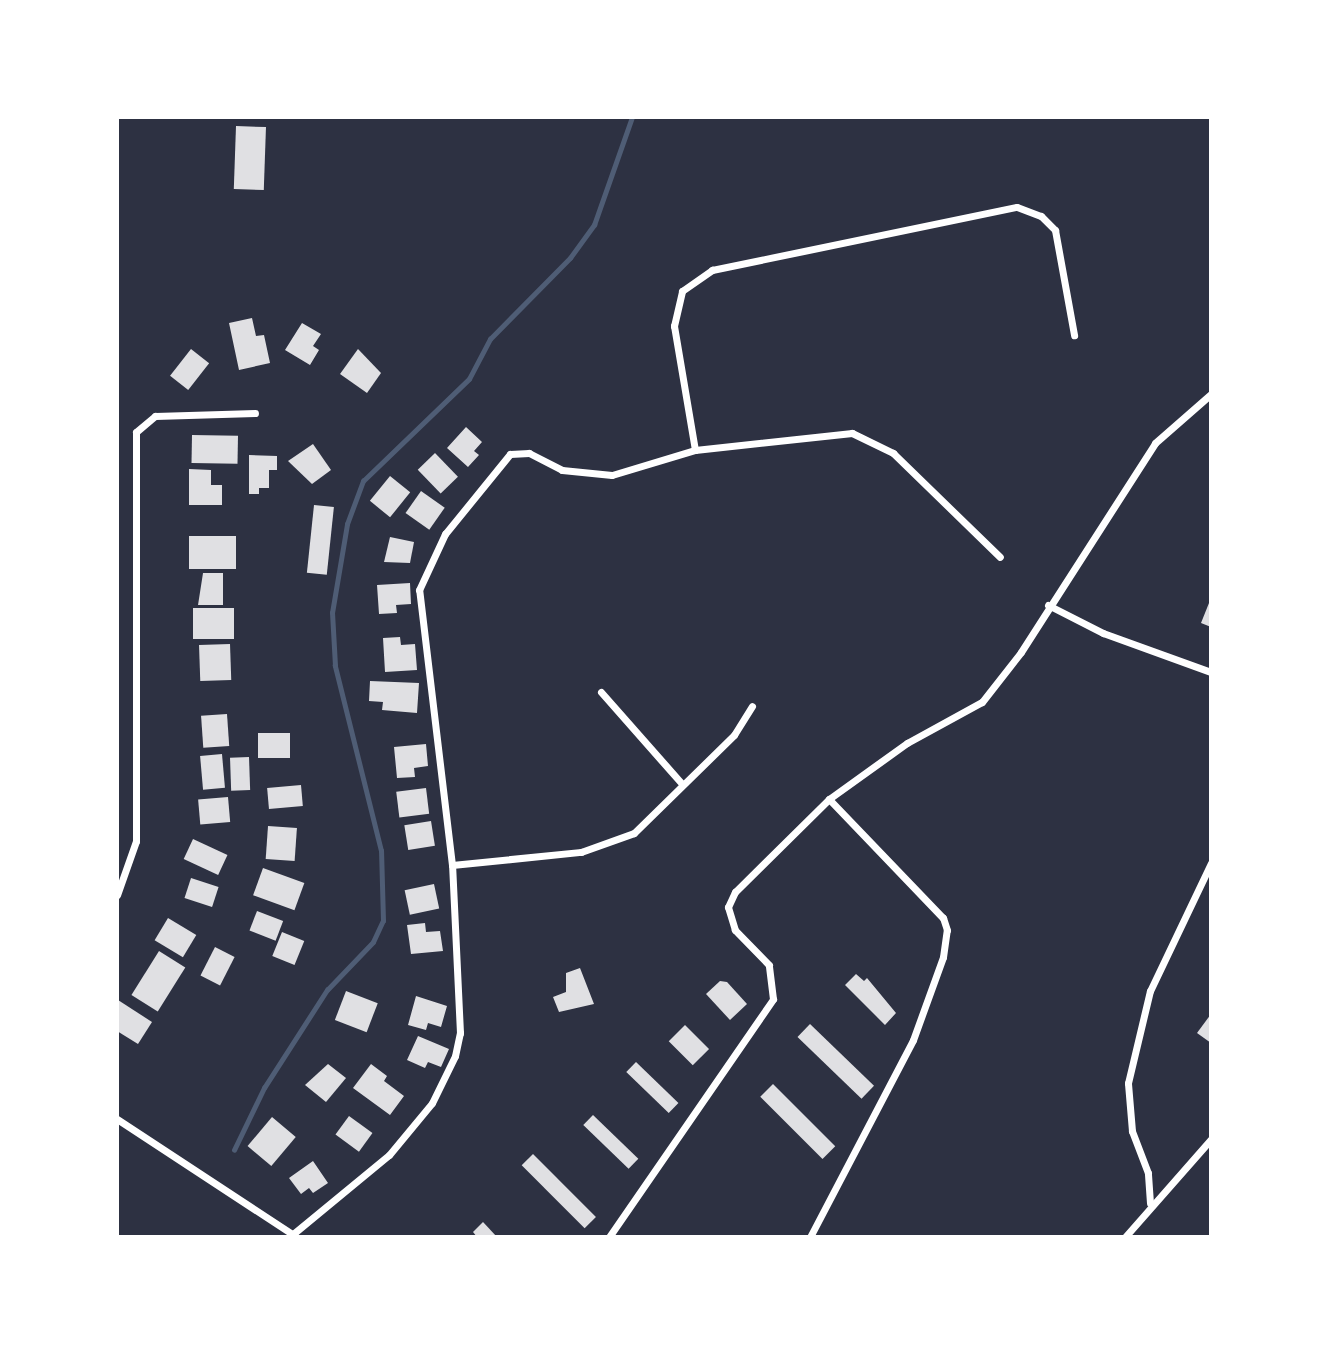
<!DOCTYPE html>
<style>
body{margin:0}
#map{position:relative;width:1328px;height:1354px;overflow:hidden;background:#2d3142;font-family:Ubuntu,sans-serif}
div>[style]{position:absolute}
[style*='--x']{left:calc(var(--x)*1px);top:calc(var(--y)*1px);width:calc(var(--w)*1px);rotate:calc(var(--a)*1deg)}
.stream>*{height:4.5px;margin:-2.25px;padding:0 2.25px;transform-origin:2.25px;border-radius:2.25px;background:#4f5d75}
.building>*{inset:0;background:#e0e0e3;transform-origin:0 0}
.minor>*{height:7px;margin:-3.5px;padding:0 3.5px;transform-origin:3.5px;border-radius:3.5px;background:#fff}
span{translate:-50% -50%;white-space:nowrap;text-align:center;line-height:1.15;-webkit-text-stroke:5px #fff;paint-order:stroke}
.frame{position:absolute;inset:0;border:119px solid #fff;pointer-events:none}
</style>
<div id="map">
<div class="stream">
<div style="--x:234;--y:1150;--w:69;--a:-64.2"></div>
<div style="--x:264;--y:1088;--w:117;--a:-57.3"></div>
<div style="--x:327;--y:990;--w:66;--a:-46.2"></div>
<div style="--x:373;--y:942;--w:23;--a:-65"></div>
<div style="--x:383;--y:921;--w:70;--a:-91.6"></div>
<div style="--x:381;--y:851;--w:191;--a:-104"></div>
<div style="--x:335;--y:666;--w:53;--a:-93.2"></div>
<div style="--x:332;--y:613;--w:90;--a:-80.4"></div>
<div style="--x:347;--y:524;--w:46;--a:-69.6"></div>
<div style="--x:363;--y:481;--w:147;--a:-43.9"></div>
<div style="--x:469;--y:379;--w:45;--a:-62.3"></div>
<div style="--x:490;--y:339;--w:114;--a:-45.4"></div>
<div style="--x:570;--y:258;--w:41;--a:-54"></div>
<div style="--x:594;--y:225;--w:114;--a:-70.6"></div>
</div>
<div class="building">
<div style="left:236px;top:126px;width:30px;height:63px;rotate:2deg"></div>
<div style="clip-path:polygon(252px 318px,256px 336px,264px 335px,270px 363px,239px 370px,229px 323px)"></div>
<div style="clip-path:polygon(302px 323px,321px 334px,313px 346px,319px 350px,310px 365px,285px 350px)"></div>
<div style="left:191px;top:349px;width:23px;height:34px;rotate:38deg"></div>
<div style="clip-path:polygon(358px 349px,381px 373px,367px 393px,340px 374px)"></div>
<div style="clip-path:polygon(466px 427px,482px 442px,474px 451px,479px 455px,468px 467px,447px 448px)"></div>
<div style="left:192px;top:435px;width:46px;height:28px;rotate:1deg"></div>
<div style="clip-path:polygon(313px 444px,331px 470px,312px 484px,288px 461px)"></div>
<div style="left:435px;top:453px;width:33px;height:24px;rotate:46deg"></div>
<div style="clip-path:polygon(249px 455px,277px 456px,277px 470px,269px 470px,269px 488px,259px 488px,259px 494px,249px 494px)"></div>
<div style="clip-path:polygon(189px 469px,211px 470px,211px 485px,222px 485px,222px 505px,189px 505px)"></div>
<div style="left:390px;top:476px;width:26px;height:32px;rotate:39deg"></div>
<div style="left:421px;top:491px;width:29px;height:27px;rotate:35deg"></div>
<div style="left:314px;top:505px;width:20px;height:68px;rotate:6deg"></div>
<div style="left:189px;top:536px;width:47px;height:33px"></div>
<div style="clip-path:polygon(390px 537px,414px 542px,410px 563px,384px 562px)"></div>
<div style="clip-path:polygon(203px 573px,223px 573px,223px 605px,198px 605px)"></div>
<div style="clip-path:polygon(410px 583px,411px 604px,396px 605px,397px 613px,379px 614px,377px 585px)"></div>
<div style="clip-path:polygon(1211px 598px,1211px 627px,1201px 623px)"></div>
<div style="left:193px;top:608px;width:41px;height:31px"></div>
<div style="clip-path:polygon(400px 637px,401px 645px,415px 644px,417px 670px,385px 672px,383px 638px)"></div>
<div style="left:230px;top:644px;width:36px;height:31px;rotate:88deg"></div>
<div style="clip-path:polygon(370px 681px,419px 683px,417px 713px,382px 710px,383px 702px,369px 701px)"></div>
<div style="left:227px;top:714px;width:32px;height:26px;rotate:86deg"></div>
<div style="left:290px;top:733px;width:25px;height:32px;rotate:90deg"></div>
<div style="clip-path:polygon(426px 744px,428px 766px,414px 768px,415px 777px,397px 778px,394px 747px)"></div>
<div style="left:222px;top:754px;width:34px;height:22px;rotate:85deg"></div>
<div style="left:249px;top:757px;width:33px;height:19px;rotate:88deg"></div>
<div style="left:301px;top:785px;width:21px;height:34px;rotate:85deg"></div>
<div style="left:426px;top:788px;width:26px;height:30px;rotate:83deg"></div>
<div style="left:228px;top:797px;width:25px;height:30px;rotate:85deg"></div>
<div style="left:431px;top:821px;width:25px;height:27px;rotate:81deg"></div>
<div style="left:268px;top:826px;width:29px;height:33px;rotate:4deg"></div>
<div style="left:193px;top:839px;width:38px;height:22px;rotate:25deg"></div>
<div style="left:263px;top:868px;width:44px;height:29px;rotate:20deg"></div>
<div style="left:191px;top:878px;width:29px;height:21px;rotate:18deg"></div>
<div style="left:434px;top:884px;width:25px;height:30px;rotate:78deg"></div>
<div style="left:257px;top:911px;width:28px;height:21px;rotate:21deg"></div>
<div style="left:168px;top:918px;width:33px;height:26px;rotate:31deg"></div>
<div style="clip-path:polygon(425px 923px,426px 932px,440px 931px,443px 951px,411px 954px,407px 925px)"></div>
<div style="left:282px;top:932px;width:24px;height:26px;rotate:22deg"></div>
<div style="left:215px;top:947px;width:22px;height:32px;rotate:27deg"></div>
<div style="left:159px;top:951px;width:31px;height:52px;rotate:32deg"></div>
<div style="clip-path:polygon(580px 968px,594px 1004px,559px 1012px,553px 997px,566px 992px,566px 973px)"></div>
<div style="clip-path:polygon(856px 974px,864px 981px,867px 978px,896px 1013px,885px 1025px,845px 985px)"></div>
<div style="clip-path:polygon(720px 981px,727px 982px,747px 1004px,730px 1020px,706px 994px)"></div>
<div style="left:346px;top:991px;width:34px;height:31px;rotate:21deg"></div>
<div style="clip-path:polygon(416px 996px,447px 1006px,441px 1027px,428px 1023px,426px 1030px,408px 1025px)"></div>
<div style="clip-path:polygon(118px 1000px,152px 1022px,138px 1044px,117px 1031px)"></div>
<div style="clip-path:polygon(1211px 1014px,1211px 1043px,1197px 1033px)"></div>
<div style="left:810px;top:1024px;width:89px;height:18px;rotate:44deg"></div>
<div style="left:685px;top:1025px;width:34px;height:23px;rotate:45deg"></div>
<div style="clip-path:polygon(418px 1036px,449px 1049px,441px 1067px,428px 1062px,425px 1068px,407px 1060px)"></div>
<div style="left:636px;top:1062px;width:59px;height:14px;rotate:44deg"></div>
<div style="clip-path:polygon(328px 1064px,346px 1078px,326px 1102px,305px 1085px)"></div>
<div style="clip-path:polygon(371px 1064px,387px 1076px,384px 1081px,404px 1096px,390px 1115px,353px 1088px)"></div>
<div style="left:773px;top:1084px;width:88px;height:18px;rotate:45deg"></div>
<div style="left:593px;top:1115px;width:63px;height:14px;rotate:44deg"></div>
<div style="left:349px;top:1116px;width:29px;height:23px;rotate:36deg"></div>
<div style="left:272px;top:1117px;width:31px;height:38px;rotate:40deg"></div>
<div style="left:533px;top:1154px;width:89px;height:16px;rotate:45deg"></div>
<div style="clip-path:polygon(313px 1161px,328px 1183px,313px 1193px,309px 1188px,301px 1194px,289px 1178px)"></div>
<div style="clip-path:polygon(483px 1222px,497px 1237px,477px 1237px,473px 1232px)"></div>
</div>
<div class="minor">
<div style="--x:695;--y:450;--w:126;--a:-99.6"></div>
<div style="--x:674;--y:326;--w:36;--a:-77"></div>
<div style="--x:682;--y:291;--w:37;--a:-35"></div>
<div style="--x:712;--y:270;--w:311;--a:-11.7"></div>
<div style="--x:1017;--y:207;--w:26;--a:21"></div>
<div style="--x:1041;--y:216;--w:20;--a:45"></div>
<div style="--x:1055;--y:230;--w:107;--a:79.7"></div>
<div style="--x:1048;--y:605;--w:62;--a:27"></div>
<div style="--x:1103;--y:633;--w:115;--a:19.9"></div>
<div style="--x:601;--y:692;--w:123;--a:48.6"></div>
<div style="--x:452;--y:865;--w:130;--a:-5.8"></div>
<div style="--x:581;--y:852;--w:56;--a:-19.7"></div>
<div style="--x:634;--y:833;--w:140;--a:-44.4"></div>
<div style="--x:734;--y:735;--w:34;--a:-58"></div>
<div style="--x:117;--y:895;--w:57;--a:-70.6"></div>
<div style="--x:136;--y:841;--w:409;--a:-90"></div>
<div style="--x:136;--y:432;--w:25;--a:-40"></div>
<div style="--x:155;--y:416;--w:100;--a:-1.7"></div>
<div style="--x:117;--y:1119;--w:213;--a:33.3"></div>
<div style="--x:1150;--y:1203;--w:30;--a:-94"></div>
<div style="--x:1148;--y:1173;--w:45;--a:-110.9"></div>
<div style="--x:1132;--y:1131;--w:48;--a:-94.8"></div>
<div style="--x:1128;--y:1083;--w:95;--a:-76.6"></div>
<div style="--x:1150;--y:991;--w:142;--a:-64.5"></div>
<div style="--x:293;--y:1234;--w:124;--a:-39.5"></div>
<div style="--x:389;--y:1155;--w:67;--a:-50.4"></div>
<div style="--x:432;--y:1103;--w:52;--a:-63.9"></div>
<div style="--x:455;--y:1056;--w:24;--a:-78"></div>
<div style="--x:460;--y:1033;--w:168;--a:-92.7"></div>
<div style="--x:452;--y:865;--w:277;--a:-96.8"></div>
<div style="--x:419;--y:590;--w:62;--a:-65.1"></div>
<div style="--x:445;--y:534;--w:103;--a:-50.9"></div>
<div style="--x:510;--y:454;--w:19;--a:-3"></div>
<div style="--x:529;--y:453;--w:37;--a:27"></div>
<div style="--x:562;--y:470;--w:50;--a:5.7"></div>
<div style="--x:612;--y:475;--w:87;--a:-16.8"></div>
<div style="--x:695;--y:450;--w:158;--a:-6.2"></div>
<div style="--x:852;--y:433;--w:46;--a:26"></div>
<div style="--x:893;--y:453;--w:149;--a:44.2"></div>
<div style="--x:609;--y:1237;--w:289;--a:-55.4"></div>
<div style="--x:773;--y:999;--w:34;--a:-97"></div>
<div style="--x:769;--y:965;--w:49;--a:-134.2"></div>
<div style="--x:735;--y:930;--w:24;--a:-107"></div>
<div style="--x:728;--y:907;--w:17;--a:-65"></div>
<div style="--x:735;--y:892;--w:132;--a:-44.7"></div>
<div style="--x:829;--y:799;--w:96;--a:-35.7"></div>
<div style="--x:907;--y:743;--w:85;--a:-28.7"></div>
<div style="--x:982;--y:702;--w:63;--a:-52"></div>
<div style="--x:1021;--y:652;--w:248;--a:-57.3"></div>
<div style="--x:1155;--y:443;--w:74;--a:-41.2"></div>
<div style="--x:810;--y:1237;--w:222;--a:-62.4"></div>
<div style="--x:913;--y:1040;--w:88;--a:-70.1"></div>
<div style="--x:943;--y:957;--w:27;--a:-82"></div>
<div style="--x:947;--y:930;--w:13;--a:-108"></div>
<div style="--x:943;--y:918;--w:165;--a:-133.8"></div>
<div style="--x:1125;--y:1237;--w:130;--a:-48.7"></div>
</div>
<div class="frame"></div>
</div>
